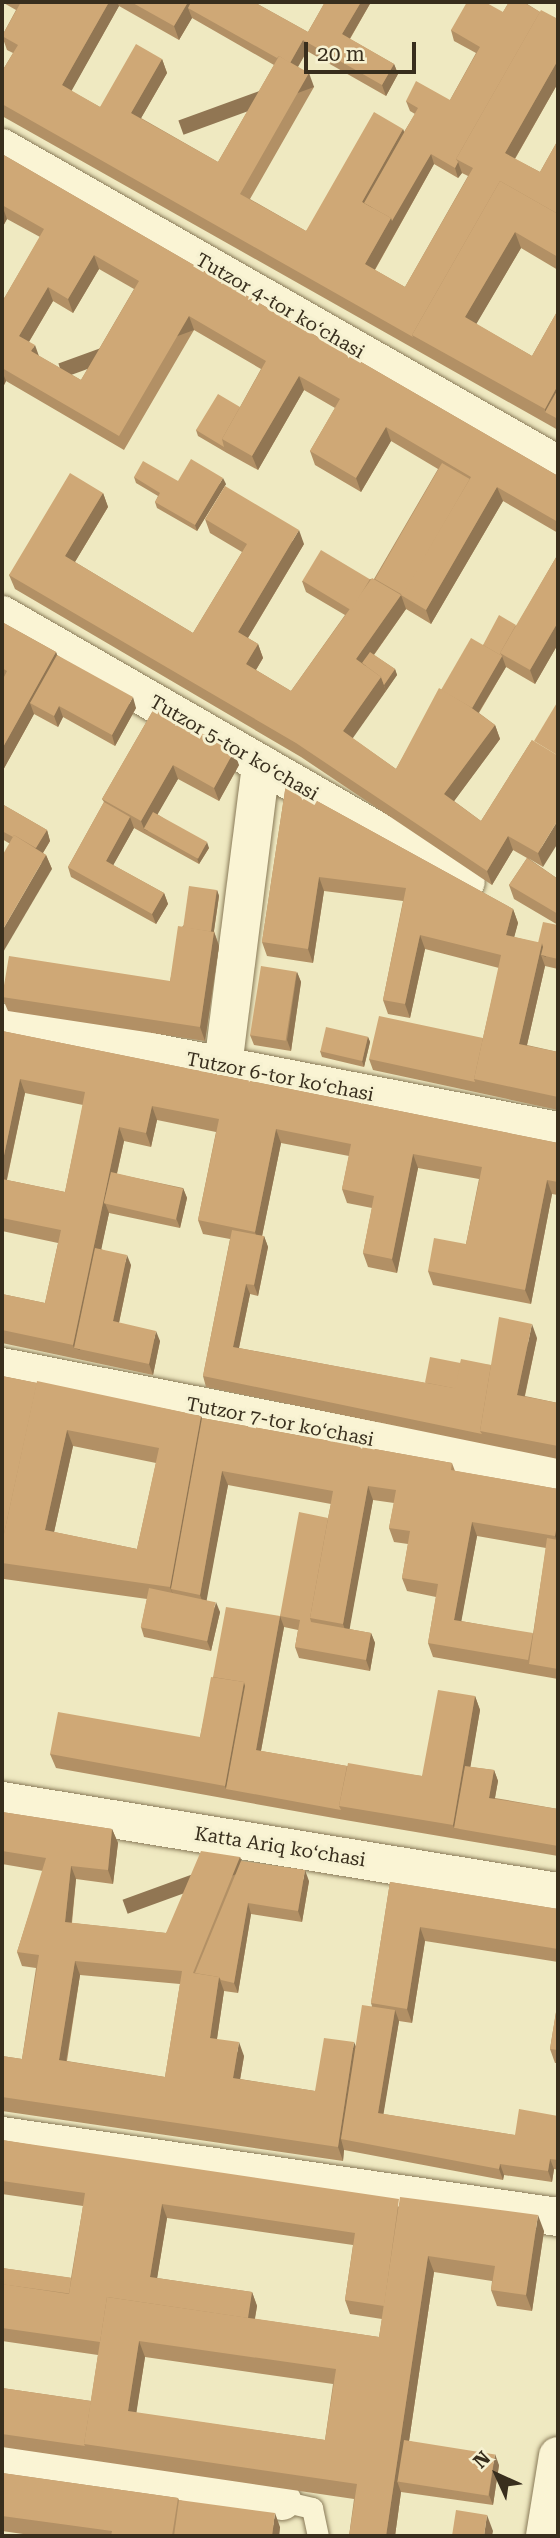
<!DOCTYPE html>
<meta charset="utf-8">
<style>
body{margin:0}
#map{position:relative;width:560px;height:2538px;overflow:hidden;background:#efe9c1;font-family:"Roboto Serif",serif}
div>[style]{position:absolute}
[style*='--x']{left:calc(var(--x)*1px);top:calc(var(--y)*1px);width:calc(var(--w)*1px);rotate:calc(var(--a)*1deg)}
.roads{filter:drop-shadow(0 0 2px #897a58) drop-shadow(0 0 2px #897a58)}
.service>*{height:21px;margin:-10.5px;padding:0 10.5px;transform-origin:10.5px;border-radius:10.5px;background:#faf4d4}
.minor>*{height:38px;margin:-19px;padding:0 19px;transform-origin:19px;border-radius:19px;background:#faf4d4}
.wall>*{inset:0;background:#b29065}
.shaded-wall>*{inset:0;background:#917653;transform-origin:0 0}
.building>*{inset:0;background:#cfa876;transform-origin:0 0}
span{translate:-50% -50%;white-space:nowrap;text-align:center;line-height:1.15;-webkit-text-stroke:6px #f6f1d1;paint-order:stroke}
.street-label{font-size:19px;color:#382e1d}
.frame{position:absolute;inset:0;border:4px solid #382e1d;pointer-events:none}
.north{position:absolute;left:462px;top:2440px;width:70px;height:70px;-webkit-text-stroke:5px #f6f1d1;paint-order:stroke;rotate:315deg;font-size:19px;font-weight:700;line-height:28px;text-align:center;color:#382e1d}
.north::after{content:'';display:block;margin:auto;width:24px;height:32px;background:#382e1d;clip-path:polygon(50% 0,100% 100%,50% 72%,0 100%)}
.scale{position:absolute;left:304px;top:42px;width:112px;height:32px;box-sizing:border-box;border:4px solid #382e1d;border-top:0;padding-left:9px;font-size:21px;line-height:24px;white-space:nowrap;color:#382e1d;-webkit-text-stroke:5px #f6f1d1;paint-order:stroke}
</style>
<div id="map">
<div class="roads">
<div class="service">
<div style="--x:282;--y:2501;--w:31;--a:13"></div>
<div style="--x:312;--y:2508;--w:29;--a:78"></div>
</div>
<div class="minor">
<div style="--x:2;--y:148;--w:640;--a:29.69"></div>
<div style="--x:2;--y:615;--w:535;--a:29.92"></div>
<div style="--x:2;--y:1023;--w:566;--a:10.99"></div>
<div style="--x:223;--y:1066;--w:304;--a:-82.8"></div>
<div style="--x:2;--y:1367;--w:567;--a:11.19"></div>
<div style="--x:2;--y:1801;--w:563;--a:9.3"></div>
<div style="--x:2;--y:2136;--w:562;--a:8.29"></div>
<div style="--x:2;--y:2462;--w:283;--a:7.9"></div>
<div style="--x:545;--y:2536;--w:81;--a:-80.8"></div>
</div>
</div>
<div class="wall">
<div style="clip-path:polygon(evenodd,2px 2px,254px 2px,308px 32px,325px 2px,371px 2px,350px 39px,394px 64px,398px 74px,386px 96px,307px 51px,298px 67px,314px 87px,250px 199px,306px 231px,403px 129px,404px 132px,415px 114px,410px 111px,406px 101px,450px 100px,476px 53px,454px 41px,451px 30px,503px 12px,509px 2px,524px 2px,540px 12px,558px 19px,558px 83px,515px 159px,540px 172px,558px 140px,558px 270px,521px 248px,476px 324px,532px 356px,558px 310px,558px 430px,2px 116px,2px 67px,4px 68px,13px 53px,7px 50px,2px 36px,16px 10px,2px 2px,119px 6px,179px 40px,192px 18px,274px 65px,218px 162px,141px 118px,167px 73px,162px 59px,100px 107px,71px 91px,119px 6px,2px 2px,434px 164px,458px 178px,462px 173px,468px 176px,405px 287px,375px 270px,434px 164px)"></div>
<div style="clip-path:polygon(evenodd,2px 154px,558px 476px,558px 533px,503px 501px,431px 624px,406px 609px,374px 655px,395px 669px,397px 675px,352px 738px,396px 769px,441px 690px,483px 645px,517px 625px,558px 554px,558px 644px,535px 684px,506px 667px,479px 713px,495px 725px,500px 739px,454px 801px,481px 821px,532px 740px,543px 867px,528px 858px,558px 879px,558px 925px,514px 899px,509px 885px,527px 858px,513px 850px,492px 885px,301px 757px,15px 589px,9px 575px,103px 493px,108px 507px,75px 562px,193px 633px,242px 552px,210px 533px,205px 519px,304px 544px,248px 638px,258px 644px,263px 658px,256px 670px,291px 691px,345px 615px,306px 592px,302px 581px,374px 579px,438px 469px,391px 441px,361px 492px,315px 465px,310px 451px,335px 408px,304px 390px,258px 470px,227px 453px,198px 436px,196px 430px,240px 407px,261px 369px,194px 330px,124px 450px,6px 381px,2px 389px,2px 302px,40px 237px,7px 219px,2px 228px,2px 154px,99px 269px,134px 289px,81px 380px,39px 356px,29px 342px,53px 301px,73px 313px,99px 269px)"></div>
<div style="clip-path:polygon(134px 477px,178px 481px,226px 484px,197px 531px,157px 508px,155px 502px,158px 496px,136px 483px)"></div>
<div style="clip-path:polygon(2px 622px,56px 652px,57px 655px,136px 708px,115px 746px,63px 717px,58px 727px,34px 714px,2px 772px)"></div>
<div style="clip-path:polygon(155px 707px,239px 765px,219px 801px,178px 779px,157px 814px,209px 848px,199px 864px,134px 828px,113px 865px,164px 893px,168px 904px,156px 924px,71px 877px,68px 867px,104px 802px,102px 799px)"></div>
<div style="clip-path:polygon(286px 784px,513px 909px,518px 923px,514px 937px,538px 943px,558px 925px,558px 969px,545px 966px,527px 1045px,558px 1052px,558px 1110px,373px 1070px,369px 1059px,483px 1038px,499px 968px,425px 949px,410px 1018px,388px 1014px,383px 1000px,403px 901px,324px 891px,313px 963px,267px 956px,262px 942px)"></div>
<div style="clip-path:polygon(2px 804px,47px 830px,50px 841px,43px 853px,46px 855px,52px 869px,2px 839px)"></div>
<div style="clip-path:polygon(217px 890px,219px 896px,214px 931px,219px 946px,205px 1041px,8px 1011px,2px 997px,170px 981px,182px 927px)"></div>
<div style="clip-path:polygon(297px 972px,301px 982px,291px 1051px,254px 1045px,250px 1035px)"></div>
<div style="clip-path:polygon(evenodd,2px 1031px,558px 1143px,558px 1195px,552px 1194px,531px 1304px,433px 1285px,428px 1271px,466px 1244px,479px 1179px,418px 1168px,397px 1273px,368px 1267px,363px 1253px,372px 1208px,347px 1203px,342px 1189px,349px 1156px,281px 1143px,262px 1236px,264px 1236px,268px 1247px,258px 1296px,250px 1294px,239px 1348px,425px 1383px,460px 1363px,491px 1365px,537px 1338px,525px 1396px,558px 1403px,558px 1459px,206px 1387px,203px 1376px,230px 1239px,203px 1234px,198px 1220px,216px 1132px,157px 1120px,151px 1147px,124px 1141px,117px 1174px,183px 1188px,187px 1198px,180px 1228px,109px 1213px,101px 1249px,131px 1265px,119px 1323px,160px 1341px,153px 1375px,2px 1343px,2px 1294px,45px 1303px,58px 1243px,2px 1231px,2px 1031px,25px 1093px,83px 1105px,65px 1192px,7px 1180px,25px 1093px)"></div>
<div style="clip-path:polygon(368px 1037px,370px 1042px,364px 1067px,322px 1057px,320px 1051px)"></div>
<div style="clip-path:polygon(evenodd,2px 1376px,201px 1416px,202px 1418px,452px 1463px,455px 1471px,558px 1489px,558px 1679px,433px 1657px,428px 1643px,436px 1597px,407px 1591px,402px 1578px,408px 1544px,394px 1542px,389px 1528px,394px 1503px,373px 1500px,349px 1629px,371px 1633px,375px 1643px,370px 1671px,299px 1658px,295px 1647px,298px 1630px,284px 1627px,261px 1751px,347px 1766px,422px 1776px,475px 1696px,480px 1710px,470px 1767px,494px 1770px,498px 1781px,495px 1798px,558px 1809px,558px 1856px,345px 1820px,56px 1768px,50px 1754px,200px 1737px,213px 1677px,280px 1616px,328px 1518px,331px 1504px,228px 1485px,206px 1600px,220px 1612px,211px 1651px,144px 1637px,141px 1627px,147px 1599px,4px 1579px,2px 1587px,2px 1376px,73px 1446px,156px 1463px,137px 1549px,54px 1532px,73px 1446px,2px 1376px,477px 1536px,546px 1548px,533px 1634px,461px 1621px,477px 1536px)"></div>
<div style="clip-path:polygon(evenodd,2px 1812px,112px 1829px,118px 1843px,113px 1884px,76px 1879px,72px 1923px,166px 1933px,240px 1857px,241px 1861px,309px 1881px,302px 1922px,251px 1914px,238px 1993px,224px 1991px,217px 2039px,244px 2056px,240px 2079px,315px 2091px,356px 2046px,372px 2006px,371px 2003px,390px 1882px,558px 1909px,558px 1962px,425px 1941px,412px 2023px,399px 2021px,383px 2114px,515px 2135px,558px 2116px,558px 2170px,554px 2169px,552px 2182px,504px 2175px,503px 2180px,344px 2150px,343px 2161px,2px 2111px,2px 2056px,22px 2059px,36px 1968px,22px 1966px,17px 1952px,43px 1871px,2px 1864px,2px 1812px,80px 1975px,180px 1984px,165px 2077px,67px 2061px,80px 1975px)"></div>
<div style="clip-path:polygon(558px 2000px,558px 2063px,555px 2063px,550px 2049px)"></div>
<div style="clip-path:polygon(evenodd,2px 2140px,544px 2231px,532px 2311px,497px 2306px,491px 2290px,492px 2281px,434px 2272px,409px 2441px,499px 2465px,493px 2505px,401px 2492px,395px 2536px,349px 2536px,354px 2499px,2px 2447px,2px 2388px,91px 2401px,98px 2355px,2px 2341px,2px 2268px,71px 2278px,83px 2206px,2px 2194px,2px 2140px,167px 2218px,353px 2245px,345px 2300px,350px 2314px,382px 2319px,379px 2337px,255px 2319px,257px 2306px,252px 2292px,157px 2278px,167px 2218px,2px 2140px,145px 2357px,333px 2384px,325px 2440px,136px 2413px,145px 2357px)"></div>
<div style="clip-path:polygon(2px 2473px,178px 2498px,179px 2500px,280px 2527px,279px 2536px,37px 2536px,2px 2531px)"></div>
</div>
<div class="shaded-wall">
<div style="clip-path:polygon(109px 2px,117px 2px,119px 6px,67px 99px,62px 85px)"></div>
<div style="clip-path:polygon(188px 2px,201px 2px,188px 8px,192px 18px,179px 40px,174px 26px)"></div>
<div style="clip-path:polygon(361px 2px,371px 2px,346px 45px,342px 34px)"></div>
<div style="clip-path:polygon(303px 40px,307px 51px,293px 75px,289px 65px)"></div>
<div style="clip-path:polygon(162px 59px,167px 73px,136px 127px,131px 113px)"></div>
<div style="clip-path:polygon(558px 60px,558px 83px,510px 167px,505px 153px)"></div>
<div style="clip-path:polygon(394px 64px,398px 74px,386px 96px,382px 85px)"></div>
<div style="left:309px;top:73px;width:15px;height:139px;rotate:70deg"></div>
<div style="clip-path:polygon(403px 129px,408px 143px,371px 210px,362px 202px)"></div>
<div style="clip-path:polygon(431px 154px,434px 164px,370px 278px,365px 264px,391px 218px)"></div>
<div style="clip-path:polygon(458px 162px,462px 173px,458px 178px,455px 168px)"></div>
<div style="clip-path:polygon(2px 205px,7px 219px,2px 228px)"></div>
<div style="clip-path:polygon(515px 232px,521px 248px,471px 333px,465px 317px)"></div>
<div style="clip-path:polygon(94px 255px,99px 269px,73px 313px,68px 299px)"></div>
<div style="clip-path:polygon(48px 287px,53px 301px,24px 350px,19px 336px)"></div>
<div style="left:189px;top:316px;width:15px;height:139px;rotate:70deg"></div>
<div style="clip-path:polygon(35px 345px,40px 359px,31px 351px)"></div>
<div style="clip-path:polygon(2px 371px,6px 381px,2px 389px)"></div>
<div style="clip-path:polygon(299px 376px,304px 390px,258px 470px,252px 456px)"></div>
<div style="clip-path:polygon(558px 385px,558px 412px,545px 412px,545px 409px)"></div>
<div style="clip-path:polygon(386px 427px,391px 441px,361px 492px,356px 478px)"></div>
<div style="clip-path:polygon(223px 478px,226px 484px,197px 531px,195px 525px)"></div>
<div style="clip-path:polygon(497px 487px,503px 501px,431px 624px,426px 610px)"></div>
<div style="clip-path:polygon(103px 493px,108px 507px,70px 570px,65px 556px)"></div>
<div style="clip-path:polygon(299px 530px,304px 544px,243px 646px,238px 632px)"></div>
<div style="clip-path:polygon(401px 595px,406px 609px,363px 670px,356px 659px)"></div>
<div style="clip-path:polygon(558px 622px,558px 644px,535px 684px,530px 670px)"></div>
<div style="clip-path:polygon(258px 644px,263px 658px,251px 678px,246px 664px)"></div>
<div style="clip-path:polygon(56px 652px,61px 666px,30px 703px,34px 714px,2px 772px,2px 749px)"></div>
<div style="clip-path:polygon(502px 656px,506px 667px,474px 720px,471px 709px)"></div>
<div style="clip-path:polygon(395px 669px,397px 675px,386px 691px,384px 685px)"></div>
<div style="clip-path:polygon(381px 677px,386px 691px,348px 745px,343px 731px)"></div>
<div style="clip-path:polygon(133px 697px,136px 708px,115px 746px,112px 735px)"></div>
<div style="clip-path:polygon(59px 706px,63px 717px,58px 727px,54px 716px)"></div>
<div style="clip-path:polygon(495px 725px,500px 739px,449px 808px,444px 794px)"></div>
<div style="clip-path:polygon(234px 751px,239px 765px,219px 801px,214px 788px)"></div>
<div style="clip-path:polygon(173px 765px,178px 779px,148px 831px,144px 829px,146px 834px,141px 821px)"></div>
<div style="clip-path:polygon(130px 817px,134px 828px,110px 871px,106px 861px)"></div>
<div style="clip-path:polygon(558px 820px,558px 843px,543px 867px,538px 853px)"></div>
<div style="clip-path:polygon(47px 830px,50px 841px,38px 861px,34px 850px)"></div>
<div style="clip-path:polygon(508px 836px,513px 850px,492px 885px,487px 871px)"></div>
<div style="clip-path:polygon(207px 842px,209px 848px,199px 864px,197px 858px)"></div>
<div style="clip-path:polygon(46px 855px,52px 869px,2px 954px,2px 931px)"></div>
<div style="clip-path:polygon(319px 877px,324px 891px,313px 963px,308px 949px)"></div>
<div style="clip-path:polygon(217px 890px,219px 896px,212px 944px,210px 939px)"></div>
<div style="clip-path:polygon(164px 893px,168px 904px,156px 924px,152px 914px)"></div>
<div style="clip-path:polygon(513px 909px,518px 923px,511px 949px,506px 935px)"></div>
<div style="clip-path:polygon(214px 932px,219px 946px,205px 1041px,200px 1027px)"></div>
<div style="clip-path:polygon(420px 935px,425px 949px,410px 1018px,405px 1004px)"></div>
<div style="clip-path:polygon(542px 943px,546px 957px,541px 955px,545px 966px,524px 1058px,519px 1044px)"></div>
<div style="clip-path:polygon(297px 972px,301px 982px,291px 1051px,287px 1040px)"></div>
<div style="clip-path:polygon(368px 1037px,370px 1042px,364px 1067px,362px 1061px)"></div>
<div style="clip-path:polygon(20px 1079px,25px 1093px,4px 1192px,2px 1186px,2px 1165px)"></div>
<div style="clip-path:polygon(152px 1106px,157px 1120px,151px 1147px,146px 1133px)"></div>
<div style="clip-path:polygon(119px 1127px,124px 1141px,110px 1204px,105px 1203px,109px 1213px,80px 1350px,74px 1348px,73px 1345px)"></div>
<div style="clip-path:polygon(276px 1129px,281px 1143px,260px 1246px,255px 1232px)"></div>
<div style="clip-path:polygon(413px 1154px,418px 1168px,397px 1273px,392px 1259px)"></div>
<div style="clip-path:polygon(547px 1180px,552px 1194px,531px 1304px,525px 1290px)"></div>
<div style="clip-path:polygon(183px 1188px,187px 1198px,180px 1228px,176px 1218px)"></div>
<div style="clip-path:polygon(264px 1236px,268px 1247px,258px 1296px,254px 1285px)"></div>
<div style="clip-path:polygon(127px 1255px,131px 1265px,117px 1332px,113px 1321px)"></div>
<div style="clip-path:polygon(246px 1284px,250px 1294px,237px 1357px,233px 1347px)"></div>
<div style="clip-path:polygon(532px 1324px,537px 1338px,522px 1408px,517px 1395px)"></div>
<div style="clip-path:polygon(156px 1331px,160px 1341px,153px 1375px,149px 1364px)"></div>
<div style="clip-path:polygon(201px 1416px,207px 1432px,171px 1589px,176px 1603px,170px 1587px)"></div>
<div style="clip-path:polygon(67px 1430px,73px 1446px,51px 1546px,45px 1530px)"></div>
<div style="clip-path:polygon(222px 1471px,228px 1485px,205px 1609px,200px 1595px)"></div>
<div style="clip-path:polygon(368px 1486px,373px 1500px,348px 1638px,343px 1624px)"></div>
<div style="clip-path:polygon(558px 1518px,558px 1544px,555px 1536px)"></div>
<div style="clip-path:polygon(472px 1522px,477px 1536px,459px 1634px,454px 1620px)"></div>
<div style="clip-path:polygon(216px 1602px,220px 1612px,211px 1651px,207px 1641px)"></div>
<div style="clip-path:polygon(280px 1616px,284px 1627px,259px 1761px,256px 1750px)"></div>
<div style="clip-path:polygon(371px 1633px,375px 1643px,370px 1671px,366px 1660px)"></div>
<div style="clip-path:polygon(244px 1682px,249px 1696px,226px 1789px,225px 1786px)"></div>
<div style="clip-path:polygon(475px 1696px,480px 1710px,460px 1829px,454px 1828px,453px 1825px)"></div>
<div style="clip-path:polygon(494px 1770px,498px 1781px,493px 1808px,489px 1798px)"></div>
<div style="clip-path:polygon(112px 1829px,118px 1843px,113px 1884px,108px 1870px)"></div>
<div style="left:240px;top:1857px;width:15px;height:125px;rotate:70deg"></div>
<div style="clip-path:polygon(71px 1866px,76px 1879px,70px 1936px,65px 1922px)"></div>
<div style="clip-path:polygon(305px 1870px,309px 1881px,302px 1922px,298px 1911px)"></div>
<div style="clip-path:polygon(248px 1903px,251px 1914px,238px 1993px,234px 1983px)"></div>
<div style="clip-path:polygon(420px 1927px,425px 1941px,412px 2023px,407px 2009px)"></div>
<div style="clip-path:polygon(75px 1961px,80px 1975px,64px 2074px,59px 2060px)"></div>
<div style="clip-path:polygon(219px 1977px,224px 1991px,215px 2052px,210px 2038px)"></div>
<div style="clip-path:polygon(395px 2010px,399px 2021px,382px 2123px,378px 2113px)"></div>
<div style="clip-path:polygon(239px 2042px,244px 2056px,238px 2092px,233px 2078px)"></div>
<div style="clip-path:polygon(354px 2042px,360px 2056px,341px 2139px,344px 2150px,343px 2161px,338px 2147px)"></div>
<div style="clip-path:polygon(550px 2159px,554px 2169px,552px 2182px,548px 2171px)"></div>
<div style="clip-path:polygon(500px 2164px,504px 2175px,503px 2180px,499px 2169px)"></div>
<div style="clip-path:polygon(162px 2204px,167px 2218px,155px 2291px,150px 2277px)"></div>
<div style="clip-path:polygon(538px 2215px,544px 2231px,532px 2311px,526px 2295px)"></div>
<div style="clip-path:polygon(428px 2256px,434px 2272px,403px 2482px,397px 2481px,401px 2492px,395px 2536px,386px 2536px)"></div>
<div style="clip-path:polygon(252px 2292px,257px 2306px,252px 2334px,247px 2320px)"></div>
<div style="clip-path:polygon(139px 2341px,145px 2357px,134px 2428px,128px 2411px)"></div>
<div style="clip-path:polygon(495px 2454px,499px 2465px,493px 2505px,489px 2495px)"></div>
<div style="clip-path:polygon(275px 2513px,280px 2527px,279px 2536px,272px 2536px)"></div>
<div style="clip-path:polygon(487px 2515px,493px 2531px,492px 2536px,484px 2536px)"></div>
</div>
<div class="building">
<div style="clip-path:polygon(21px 2px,109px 2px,62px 85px,100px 107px,136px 44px,162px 59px,131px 113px,218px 162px,279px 56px,309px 73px,240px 194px,306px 231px,374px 112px,403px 129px,362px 202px,391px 218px,365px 264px,405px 287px,473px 168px,456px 159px,541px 10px,558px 19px,558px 60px,505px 153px,540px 172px,558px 140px,558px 214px,500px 181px,412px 335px,413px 337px,2px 104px,2px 67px,4px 68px,18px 45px,2px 36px)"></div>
<div style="clip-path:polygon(131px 2px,188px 2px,174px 26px)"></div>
<div style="clip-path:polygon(191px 2px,254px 2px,308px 32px,325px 2px,361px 2px,342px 34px,394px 64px,382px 85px,303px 40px,290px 63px,279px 56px,277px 58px,188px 8px)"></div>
<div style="clip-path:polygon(467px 2px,485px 2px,503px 12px,509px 2px,523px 2px,540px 12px,456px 159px,458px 162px,455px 168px,431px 154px,392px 221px,391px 218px,364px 203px,418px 108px,406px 101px,416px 81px,450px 100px,480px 47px,451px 30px)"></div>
<div style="clip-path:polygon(evenodd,2px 154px,558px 476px,558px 522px,497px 487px,426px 610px,401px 595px,471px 477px,386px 427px,356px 478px,310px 451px,340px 399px,299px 376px,252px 456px,222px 439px,266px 361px,189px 316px,119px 436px,2px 368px,2px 302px,44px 229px,2px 205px,2px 206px,2px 154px,94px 255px,139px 281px,81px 380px,31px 351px,35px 345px,19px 336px,48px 287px,68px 299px,94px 255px)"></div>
<div style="clip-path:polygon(500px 181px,558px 214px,558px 257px,515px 232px,465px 317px,532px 356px,558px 310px,558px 385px,545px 409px,412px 335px)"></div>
<div style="clip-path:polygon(558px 389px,558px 419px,545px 412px)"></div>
<div style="clip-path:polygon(218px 394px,240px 407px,222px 439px,224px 447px,196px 430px)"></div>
<div style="clip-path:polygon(191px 459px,223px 478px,195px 525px,155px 502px,160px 493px,134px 477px,143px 461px,178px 481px)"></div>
<div style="left:442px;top:463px;width:32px;height:134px;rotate:30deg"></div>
<div style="clip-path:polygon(70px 473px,103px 493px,65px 556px,193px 633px,247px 544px,205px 519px,225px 486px,299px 530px,238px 632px,258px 644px,246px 664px,291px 691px,372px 578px,401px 595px,356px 659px,381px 677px,343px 731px,396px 769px,439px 688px,469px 706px,495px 725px,444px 794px,481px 821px,532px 740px,557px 755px,558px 753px,558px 820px,538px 853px,508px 836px,487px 871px,296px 743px,9px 575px)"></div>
<div style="left:321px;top:550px;width:57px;height:36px;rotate:31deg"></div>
<div style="clip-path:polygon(558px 554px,558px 622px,530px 670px,500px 653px)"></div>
<div style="clip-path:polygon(499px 615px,516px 625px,500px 653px,502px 656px,483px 645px)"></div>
<div style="clip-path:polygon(2px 622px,56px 652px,2px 749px,2px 681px,7px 671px,2px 668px)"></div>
<div style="left:471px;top:638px;width:36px;height:60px;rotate:30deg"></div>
<div style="clip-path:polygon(370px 652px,395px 669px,384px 685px,381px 677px,362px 663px)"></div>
<div style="clip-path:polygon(57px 655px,133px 697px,112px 735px,59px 706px,54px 716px,30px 703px)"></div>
<div style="clip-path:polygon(558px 701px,558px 753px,557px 755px,534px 741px)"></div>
<div style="clip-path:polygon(155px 707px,234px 751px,214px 788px,173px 765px,141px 821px,102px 799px)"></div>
<div style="clip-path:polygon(286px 784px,513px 909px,506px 935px,542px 943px,519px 1044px,558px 1052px,558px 1097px,474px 1079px,501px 955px,420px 935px,405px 1004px,383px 1000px,406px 888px,319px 877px,308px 949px,262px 942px)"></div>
<div style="clip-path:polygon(104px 802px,130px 817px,106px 861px,164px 893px,152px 914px,68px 867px)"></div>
<div style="clip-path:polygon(2px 804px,47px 830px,36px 848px,14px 835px,13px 837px,2px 831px)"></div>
<div style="left:153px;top:812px;width:62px;height:19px;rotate:29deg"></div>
<div style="clip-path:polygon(14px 835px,46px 855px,2px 931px,2px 856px)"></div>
<div style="clip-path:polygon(527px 858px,558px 879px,558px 914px,509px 885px)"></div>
<div style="left:189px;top:886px;width:28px;height:42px;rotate:8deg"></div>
<div style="clip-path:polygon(543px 922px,558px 925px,558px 959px,541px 955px,543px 947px,542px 943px,538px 943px)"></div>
<div style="clip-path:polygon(178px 926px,214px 932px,200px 1027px,2px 997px,9px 956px,170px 981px)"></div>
<div style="left:261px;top:966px;width:36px;height:70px;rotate:9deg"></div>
<div style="clip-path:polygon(379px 1016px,483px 1038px,474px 1079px,475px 1082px,369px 1059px)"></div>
<div style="left:326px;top:1027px;width:43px;height:25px;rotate:13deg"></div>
<div style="clip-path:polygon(2px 1031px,558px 1143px,558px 1182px,547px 1180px,525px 1290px,428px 1271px,434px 1238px,466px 1244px,482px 1167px,413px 1154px,392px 1259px,363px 1253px,374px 1196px,342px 1189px,351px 1144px,276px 1129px,255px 1232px,198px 1220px,219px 1119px,152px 1106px,146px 1133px,119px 1127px,73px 1345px,2px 1330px,2px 1294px,45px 1303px,61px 1230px,2px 1218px,2px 1179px,65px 1192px,85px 1092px,20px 1079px,2px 1165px)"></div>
<div style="left:111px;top:1172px;width:74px;height:32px;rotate:13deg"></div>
<div style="clip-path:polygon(232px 1230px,264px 1236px,254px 1285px,246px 1284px,233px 1347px,454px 1388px,461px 1359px,491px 1365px,480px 1431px,482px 1434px,203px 1376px)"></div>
<div style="clip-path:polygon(95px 1248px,127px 1255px,113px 1321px,156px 1331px,149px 1364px,74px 1348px)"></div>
<div style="clip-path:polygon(499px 1317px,532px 1324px,517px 1395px,558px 1403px,558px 1446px,480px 1431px)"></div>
<div style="left:430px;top:1357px;width:31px;height:26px;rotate:11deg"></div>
<div style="clip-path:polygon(2px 1376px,37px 1383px,2px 1543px)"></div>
<div style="clip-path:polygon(evenodd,37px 1381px,201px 1416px,170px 1587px,2px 1563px,2px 1543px,37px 1381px,67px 1430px,159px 1448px,137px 1549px,45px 1530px,67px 1430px)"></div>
<div style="clip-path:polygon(202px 1418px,452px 1463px,451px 1470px,558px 1489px,558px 1518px,555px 1536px,472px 1522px,454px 1620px,533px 1633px,528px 1660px,428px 1643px,438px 1584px,402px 1578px,410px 1531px,389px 1528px,396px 1490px,368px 1486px,343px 1624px,310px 1618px,333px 1491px,222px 1471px,200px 1595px,171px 1589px)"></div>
<div style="clip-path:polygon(299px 1512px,328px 1518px,310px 1618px,311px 1622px,371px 1633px,366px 1660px,295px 1647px,300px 1620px,280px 1616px,256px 1750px,347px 1766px,339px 1806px,341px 1810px,226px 1789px,245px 1686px,244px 1682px,213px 1677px,226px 1607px,280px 1616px)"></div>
<div style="clip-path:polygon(547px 1538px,558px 1540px,558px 1669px,529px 1664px)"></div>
<div style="left:149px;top:1588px;width:68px;height:40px;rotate:12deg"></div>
<div style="clip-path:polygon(211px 1677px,244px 1682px,225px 1786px,50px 1754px,58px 1712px,200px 1737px)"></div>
<div style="clip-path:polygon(438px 1690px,475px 1696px,453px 1825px,339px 1806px,348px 1763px,422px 1776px)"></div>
<div style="clip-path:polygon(465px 1766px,494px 1770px,489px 1798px,558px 1809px,558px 1846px,454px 1828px)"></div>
<div style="clip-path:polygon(evenodd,2px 1812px,112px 1829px,108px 1870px,71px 1866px,65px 1922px,166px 1933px,201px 1851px,240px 1857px,193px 1973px,219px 1977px,210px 2038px,239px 2042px,233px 2078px,315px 2091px,324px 2038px,354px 2042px,338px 2147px,2px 2097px,2px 2056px,22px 2059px,39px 1955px,17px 1952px,46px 1858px,2px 1851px,2px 1812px,75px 1961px,182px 1971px,165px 2077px,59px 2060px,75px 1961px)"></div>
<div style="clip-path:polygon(241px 1861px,305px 1870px,298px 1911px,248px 1903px,234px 1983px,221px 1980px,219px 1977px,195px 1973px)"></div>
<div style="clip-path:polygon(390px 1882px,558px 1909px,558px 1949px,420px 1927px,407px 2009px,371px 2003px)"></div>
<div style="clip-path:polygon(558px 2000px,558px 2050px,550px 2049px)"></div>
<div style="clip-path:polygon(362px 2005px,395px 2010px,378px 2113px,515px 2135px,519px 2109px,558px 2116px,558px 2160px,550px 2159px,548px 2171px,500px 2164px,499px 2169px,341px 2139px)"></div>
<div style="clip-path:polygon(2px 2140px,399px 2199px,384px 2306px,345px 2300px,355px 2233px,162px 2204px,150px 2277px,252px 2292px,248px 2318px,107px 2297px,100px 2342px,2px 2328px,2px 2284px,69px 2294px,85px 2193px,2px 2181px)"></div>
<div style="clip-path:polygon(evenodd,400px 2197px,538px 2215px,526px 2295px,491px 2290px,495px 2266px,428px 2256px,386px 2536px,349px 2536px,357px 2484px,84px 2444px,107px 2297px,379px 2337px,400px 2197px,139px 2341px,336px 2369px,325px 2440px,128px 2411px,139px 2341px)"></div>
<div style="left:2px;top:2268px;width:70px;height:16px;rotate:8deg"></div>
<div style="clip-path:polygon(2px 2388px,91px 2401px,84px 2444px,85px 2446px,2px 2434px)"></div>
<div style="left:404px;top:2440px;width:92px;height:42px;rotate:9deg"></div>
<div style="clip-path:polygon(2px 2473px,178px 2498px,172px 2536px,111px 2536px,112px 2531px,2px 2516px)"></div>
<div style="clip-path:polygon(179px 2500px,275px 2513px,272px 2536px,174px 2536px)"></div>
<div style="clip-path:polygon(456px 2510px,487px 2515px,484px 2536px,452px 2536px)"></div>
</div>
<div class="street-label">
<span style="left:280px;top:306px;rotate:30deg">Tutzor 4-tor koʻchasi</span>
<span style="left:234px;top:748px;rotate:30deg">Tutzor 5-tor koʻchasi</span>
<span style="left:280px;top:1077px;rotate:11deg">Tutzor 6-tor koʻchasi</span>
<span style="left:280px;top:1422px;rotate:11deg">Tutzor 7-tor koʻchasi</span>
<span style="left:280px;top:1847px;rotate:9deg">Katta Ariq koʻchasi</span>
</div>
<div class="frame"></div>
<div class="north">N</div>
<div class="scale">20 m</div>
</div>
